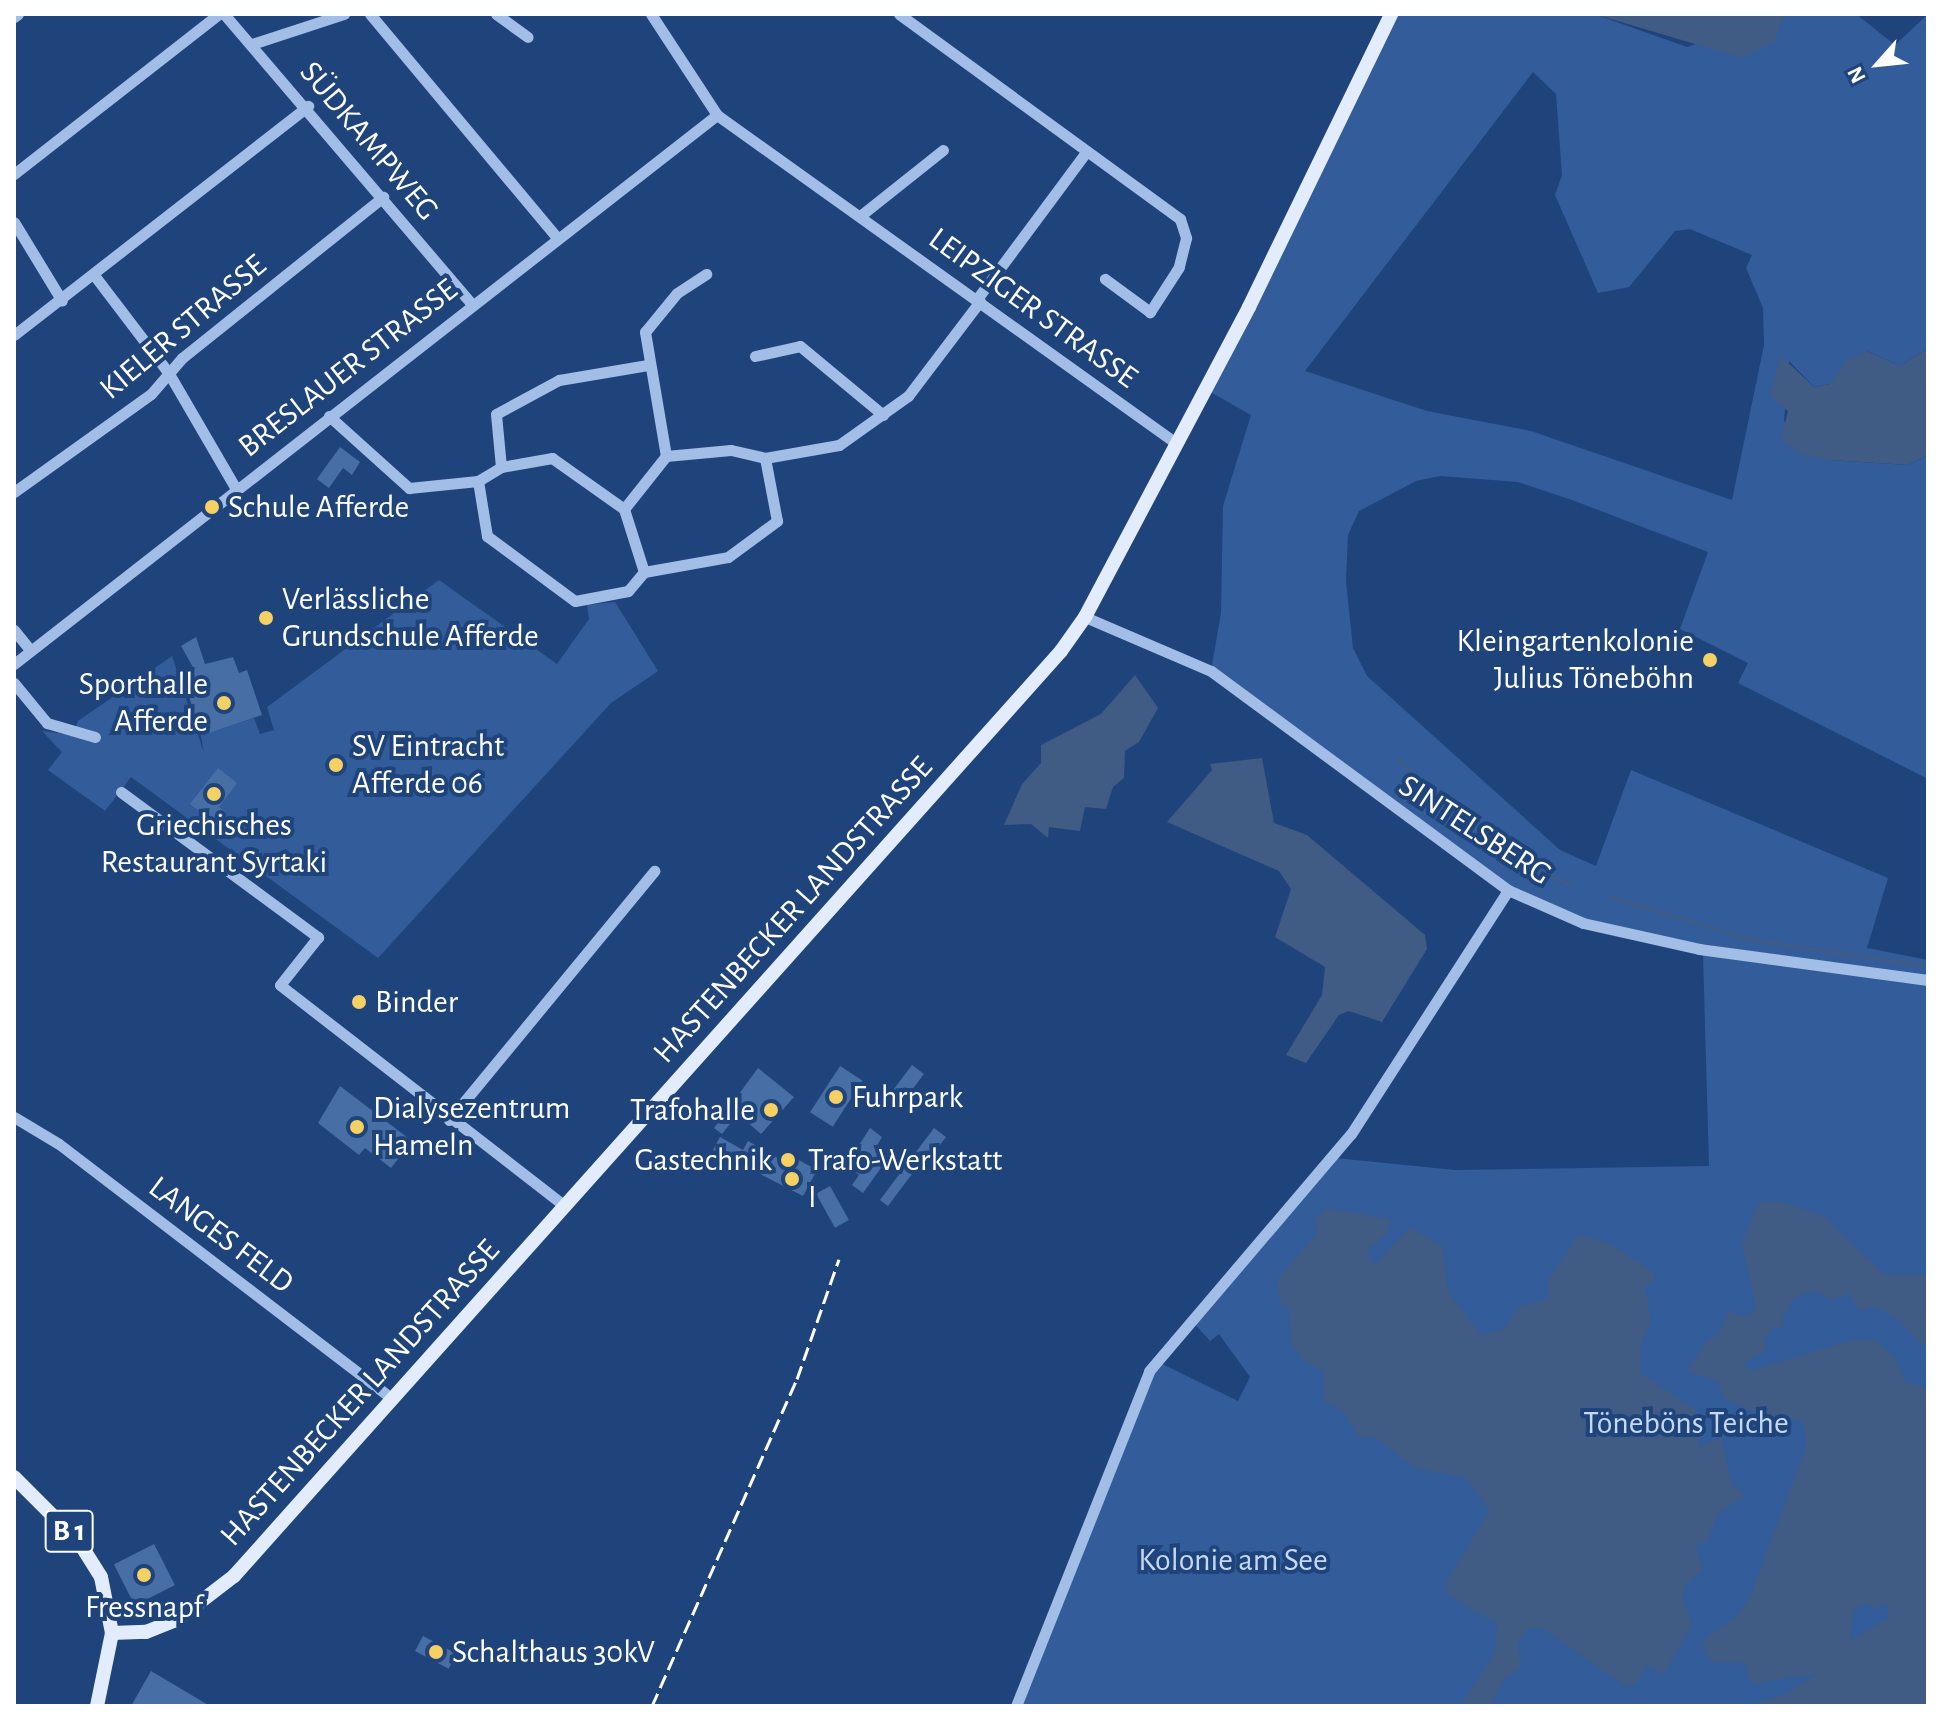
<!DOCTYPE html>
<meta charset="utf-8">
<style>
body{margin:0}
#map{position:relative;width:1942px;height:1720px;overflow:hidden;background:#1f447c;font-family:"Alegreya Sans",sans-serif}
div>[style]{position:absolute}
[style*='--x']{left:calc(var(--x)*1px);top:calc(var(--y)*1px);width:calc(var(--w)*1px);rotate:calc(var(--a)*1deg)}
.green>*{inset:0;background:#325d9a}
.water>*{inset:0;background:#405b84}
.stream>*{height:3px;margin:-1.5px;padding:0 1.5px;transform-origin:1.5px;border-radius:1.5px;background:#405b84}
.building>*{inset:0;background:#486ea6;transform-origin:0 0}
.minor>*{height:11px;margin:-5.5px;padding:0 5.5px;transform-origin:5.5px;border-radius:5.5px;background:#a2bee7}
.major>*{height:14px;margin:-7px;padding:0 7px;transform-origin:7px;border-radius:7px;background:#e3ecfd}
.rail>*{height:3px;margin-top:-1.5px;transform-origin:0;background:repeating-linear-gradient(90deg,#fff 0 14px,transparent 0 20px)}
.dots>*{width:22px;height:22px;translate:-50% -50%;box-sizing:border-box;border:4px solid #1f447c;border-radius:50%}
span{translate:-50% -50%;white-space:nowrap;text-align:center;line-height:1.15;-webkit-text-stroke:8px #1f447c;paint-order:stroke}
.shield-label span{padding:2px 6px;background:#1f447c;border:2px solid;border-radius:6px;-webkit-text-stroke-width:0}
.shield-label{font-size:30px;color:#fff;font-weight:700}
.street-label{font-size:32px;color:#fff}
.poi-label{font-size:32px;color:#fff}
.left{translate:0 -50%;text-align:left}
.right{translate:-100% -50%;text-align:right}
.park-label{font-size:32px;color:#c5d9f5}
.frame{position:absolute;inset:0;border:16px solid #fff;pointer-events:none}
.north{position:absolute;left:1838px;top:24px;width:80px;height:80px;-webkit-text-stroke:6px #1f447c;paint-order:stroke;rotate:243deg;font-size:22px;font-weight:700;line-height:32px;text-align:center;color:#fff}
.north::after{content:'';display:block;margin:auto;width:28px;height:36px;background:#fff;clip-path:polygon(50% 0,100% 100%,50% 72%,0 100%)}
</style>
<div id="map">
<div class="green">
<div style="clip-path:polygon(evenodd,1391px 14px,1594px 14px,1687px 47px,1785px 14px,1856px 14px,1895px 45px,1928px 14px,1928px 348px,1900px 366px,1867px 351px,1830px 384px,1814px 387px,1789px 361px,1784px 421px,1830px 460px,1908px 465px,1928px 455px,1928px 779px,1738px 683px,1748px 663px,1680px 629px,1708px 552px,1572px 500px,1518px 482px,1440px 476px,1416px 481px,1359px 511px,1348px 535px,1346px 581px,1353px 648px,1367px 676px,1560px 850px,1596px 866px,1631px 770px,1888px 878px,1867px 948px,1928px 960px,1928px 976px,1672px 940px,1575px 917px,1508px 885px,1211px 671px,1221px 613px,1223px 506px,1251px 415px,1205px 389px,1391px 14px,1533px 72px,1556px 94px,1562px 175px,1555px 195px,1598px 293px,1629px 287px,1675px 231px,1690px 229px,1752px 255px,1746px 268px,1763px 308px,1764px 345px,1732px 500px,1531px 431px,1427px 411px,1305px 371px,1533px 72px)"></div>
<div style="clip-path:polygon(439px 580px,557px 664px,589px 619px,587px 605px,615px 602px,658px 671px,611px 703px,378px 958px,131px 777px,105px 811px,48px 770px,62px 752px,42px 731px,73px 735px,78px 721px,172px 656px,204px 753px,201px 736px,254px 718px,260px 734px,274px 730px,267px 707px)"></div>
<div style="clip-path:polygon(1703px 954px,1928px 984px,1928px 1706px,1019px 1706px,1158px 1362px,1238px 1401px,1250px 1377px,1219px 1334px,1210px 1341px,1193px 1322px,1335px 1158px,1455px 1170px,1709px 1166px)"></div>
</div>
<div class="water">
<div style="clip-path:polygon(1594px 14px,1785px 14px,1774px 42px,1742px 58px)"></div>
<div style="clip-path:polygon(1928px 348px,1928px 455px,1908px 465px,1830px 460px,1802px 455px,1781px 439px,1788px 411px,1770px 395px,1781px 356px,1814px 387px,1830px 384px,1847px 360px,1867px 351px,1900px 366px)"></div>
<div style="clip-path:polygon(1135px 675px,1158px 708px,1139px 742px,1125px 751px,1124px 778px,1113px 787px,1106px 809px,1085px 807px,1080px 831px,1049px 827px,1048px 838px,1031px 824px,1004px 825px,1022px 784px,1041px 763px,1041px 745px,1101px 714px)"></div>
<div style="clip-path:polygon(1262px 758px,1274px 823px,1307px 835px,1425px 935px,1427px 949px,1382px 1022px,1349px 1011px,1339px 1015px,1306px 1063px,1286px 1055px,1322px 995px,1325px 967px,1275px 937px,1291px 889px,1279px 871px,1167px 822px,1212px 770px,1210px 764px)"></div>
<div style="clip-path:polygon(evenodd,1759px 1202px,1783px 1202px,1824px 1216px,1883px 1274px,1928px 1275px,1928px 1350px,1897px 1319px,1873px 1306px,1860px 1311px,1849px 1293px,1832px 1300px,1813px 1290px,1793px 1299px,1781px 1319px,1785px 1326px,1774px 1328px,1765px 1338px,1766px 1350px,1744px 1364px,1750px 1371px,1855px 1339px,1876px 1341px,1895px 1357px,1906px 1382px,1928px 1388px,1928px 1706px,1745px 1706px,1784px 1695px,1818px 1673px,1752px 1684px,1744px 1663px,1711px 1662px,1703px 1648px,1706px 1637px,1735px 1618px,1750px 1597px,1806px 1447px,1803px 1421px,1762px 1415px,1724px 1398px,1717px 1380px,1687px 1372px,1708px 1339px,1719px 1334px,1728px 1311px,1745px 1317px,1756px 1309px,1742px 1243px,1759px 1202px,1867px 1603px,1876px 1609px,1887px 1603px,1889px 1618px,1850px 1640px,1854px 1610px,1867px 1603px)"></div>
<div style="clip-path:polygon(1327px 1208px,1391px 1219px,1387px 1233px,1367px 1251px,1374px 1265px,1410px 1227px,1443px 1247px,1448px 1292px,1481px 1335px,1502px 1330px,1520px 1307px,1548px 1299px,1548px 1280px,1579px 1235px,1609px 1243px,1653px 1272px,1655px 1280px,1645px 1287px,1651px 1322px,1641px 1344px,1640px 1373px,1694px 1409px,1701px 1421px,1699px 1447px,1721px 1438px,1732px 1484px,1745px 1495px,1718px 1514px,1708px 1540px,1695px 1545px,1703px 1569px,1685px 1586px,1683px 1598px,1692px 1625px,1663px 1674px,1647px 1665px,1635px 1685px,1625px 1686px,1542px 1628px,1526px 1629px,1518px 1644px,1521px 1667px,1504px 1680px,1490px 1706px,1461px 1706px,1495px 1652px,1497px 1624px,1447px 1594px,1447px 1581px,1490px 1510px,1465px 1477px,1414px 1468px,1375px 1437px,1358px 1437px,1343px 1411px,1324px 1402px,1323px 1372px,1302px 1359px,1291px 1343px,1289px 1308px,1282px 1306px,1276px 1281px,1318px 1233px,1316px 1219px)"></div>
</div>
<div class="stream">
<div style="--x:1396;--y:759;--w:159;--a:39.9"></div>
<div style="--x:1518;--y:861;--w:56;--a:24.3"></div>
<div style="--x:1610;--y:896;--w:145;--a:17.3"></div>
<div style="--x:1748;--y:939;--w:182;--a:8.5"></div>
</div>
<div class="building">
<div style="clip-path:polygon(340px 447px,360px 462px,352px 475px,343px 468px,329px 488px,317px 479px)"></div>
<div style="clip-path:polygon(196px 637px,205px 664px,233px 657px,239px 673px,247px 670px,262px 715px,201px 736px,182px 673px,194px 669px,181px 646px)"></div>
<div style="clip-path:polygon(218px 768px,237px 783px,219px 807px,225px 812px,216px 824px,190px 804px)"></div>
<div style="left:912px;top:1065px;width:15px;height:43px;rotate:37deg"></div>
<div style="left:840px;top:1066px;width:27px;height:55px;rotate:33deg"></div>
<div style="clip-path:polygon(758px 1068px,794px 1097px,761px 1134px,738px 1114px,722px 1134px,714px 1128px)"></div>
<div style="clip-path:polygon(340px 1086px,412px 1141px,391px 1168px,365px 1148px,359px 1155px,318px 1123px)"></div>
<div style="clip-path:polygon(870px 1128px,882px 1137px,875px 1149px,888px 1158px,863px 1193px,852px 1185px,859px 1175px,846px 1165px)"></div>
<div style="left:934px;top:1128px;width:15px;height:44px;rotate:37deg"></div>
<div style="clip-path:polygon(720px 1137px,743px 1150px,748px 1141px,790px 1165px,795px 1158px,817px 1170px,803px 1196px,713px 1150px)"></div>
<div style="left:904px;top:1168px;width:10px;height:40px;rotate:37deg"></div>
<div style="left:830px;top:1186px;width:39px;height:16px;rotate:61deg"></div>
<div style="left:154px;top:1544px;width:46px;height:45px;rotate:63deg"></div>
<div style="left:423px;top:1636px;width:38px;height:17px;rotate:28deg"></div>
<div style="clip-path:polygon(151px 1671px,210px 1706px,131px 1706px)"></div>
</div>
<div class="minor">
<div style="--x:224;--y:14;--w:382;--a:49.5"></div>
<div style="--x:370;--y:14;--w:293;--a:50.1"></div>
<div style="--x:496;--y:14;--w:39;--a:36"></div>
<div style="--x:651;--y:14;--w:121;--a:56.8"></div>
<div style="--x:717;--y:115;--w:564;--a:35.55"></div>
<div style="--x:899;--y:14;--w:348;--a:36.1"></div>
<div style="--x:1180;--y:219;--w:20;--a:72"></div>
<div style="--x:1186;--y:238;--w:30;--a:104"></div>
<div style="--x:1179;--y:267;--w:54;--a:122.8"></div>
<div style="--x:1150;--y:312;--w:56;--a:-143.7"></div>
<div style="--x:14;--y:17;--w:5;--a:-37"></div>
<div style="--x:252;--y:44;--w:97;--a:-18.1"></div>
<div style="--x:14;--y:174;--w:260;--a:-38"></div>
<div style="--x:860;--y:216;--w:106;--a:-38.5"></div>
<div style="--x:14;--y:222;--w:92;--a:58.7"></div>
<div style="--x:94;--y:275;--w:122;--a:52.7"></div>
<div style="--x:168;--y:372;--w:135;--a:59.8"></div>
<div style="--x:977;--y:299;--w:184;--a:-53.4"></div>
<div style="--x:14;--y:335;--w:373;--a:-37.9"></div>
<div style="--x:755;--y:356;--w:46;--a:-12.5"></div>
<div style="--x:800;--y:346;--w:108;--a:39.7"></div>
<div style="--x:329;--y:416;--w:108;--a:42"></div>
<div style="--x:409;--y:488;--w:69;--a:-5.8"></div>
<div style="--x:478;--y:481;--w:27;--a:-31"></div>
<div style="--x:501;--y:467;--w:52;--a:-10"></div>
<div style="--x:552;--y:458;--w:88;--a:35.3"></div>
<div style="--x:624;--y:509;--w:68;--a:-51.6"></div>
<div style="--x:666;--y:456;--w:65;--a:-5.3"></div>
<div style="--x:731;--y:450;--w:35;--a:13"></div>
<div style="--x:765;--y:458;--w:75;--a:-10"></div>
<div style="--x:839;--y:445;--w:85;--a:-35.4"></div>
<div style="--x:908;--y:396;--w:119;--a:-52.8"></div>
<div style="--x:666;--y:456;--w:126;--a:-99.6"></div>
<div style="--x:645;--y:332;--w:50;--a:-50.6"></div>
<div style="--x:677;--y:293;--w:35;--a:-33"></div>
<div style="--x:501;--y:467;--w:53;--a:-95.4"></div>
<div style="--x:496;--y:414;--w:72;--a:-28.4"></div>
<div style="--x:559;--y:380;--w:90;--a:-9.6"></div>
<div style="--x:478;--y:481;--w:56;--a:80.7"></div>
<div style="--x:487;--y:536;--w:109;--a:36.5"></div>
<div style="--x:575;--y:601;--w:54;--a:-10.7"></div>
<div style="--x:628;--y:591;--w:25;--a:-50"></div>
<div style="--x:644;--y:572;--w:85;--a:-10.1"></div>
<div style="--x:728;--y:557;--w:61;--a:-36.3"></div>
<div style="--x:777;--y:521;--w:64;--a:-100.8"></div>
<div style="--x:14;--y:492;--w:168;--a:-35.6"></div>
<div style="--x:151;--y:394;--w:48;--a:-49.3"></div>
<div style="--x:182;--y:358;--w:258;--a:-38.7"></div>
<div style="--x:624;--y:509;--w:66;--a:72.4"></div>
<div style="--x:1085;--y:617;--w:137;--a:23.2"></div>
<div style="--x:1211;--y:671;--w:369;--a:36.4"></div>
<div style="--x:1508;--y:890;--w:82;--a:23.7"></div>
<div style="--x:1583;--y:923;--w:119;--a:12.6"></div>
<div style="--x:1699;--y:949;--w:231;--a:7.7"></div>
<div style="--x:14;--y:630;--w:26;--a:51"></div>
<div style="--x:14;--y:664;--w:892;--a:-37.99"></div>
<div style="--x:14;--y:683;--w:52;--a:50.5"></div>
<div style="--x:47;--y:723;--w:50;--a:16.3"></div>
<div style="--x:121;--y:792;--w:245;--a:36.4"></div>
<div style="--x:318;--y:937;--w:61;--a:128.4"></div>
<div style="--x:280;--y:985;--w:359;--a:37.8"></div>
<div style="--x:14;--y:1117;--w:52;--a:31"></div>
<div style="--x:59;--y:1144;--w:420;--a:37.4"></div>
<div style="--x:449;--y:1120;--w:323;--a:-50.5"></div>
<div style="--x:1016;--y:1706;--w:360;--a:-68.3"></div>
<div style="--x:1149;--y:1371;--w:311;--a:-49.6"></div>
<div style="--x:1351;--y:1134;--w:290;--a:-57.2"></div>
</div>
<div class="major">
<div style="--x:14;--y:1477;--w:92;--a:45"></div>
<div style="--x:79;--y:1542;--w:41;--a:57.8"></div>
<div style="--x:101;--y:1577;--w:57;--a:78.9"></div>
<div style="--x:112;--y:1633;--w:75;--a:101.6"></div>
<div style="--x:112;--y:1633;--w:34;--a:-2"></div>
<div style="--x:146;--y:1632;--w:35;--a:-22"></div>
<div style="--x:178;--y:1619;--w:71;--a:-37.5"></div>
<div style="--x:234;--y:1576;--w:1241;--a:-48.2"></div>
<div style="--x:1061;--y:651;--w:42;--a:-54.8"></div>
<div style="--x:1085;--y:617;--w:351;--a:-62.1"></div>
<div style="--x:1249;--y:307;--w:326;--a:-64.1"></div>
</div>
<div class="rail">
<div style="--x:652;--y:1706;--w:358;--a:-66.1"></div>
<div style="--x:797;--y:1379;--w:127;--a:-70.7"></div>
</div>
<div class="dots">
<div style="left:212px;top:507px;background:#f5d062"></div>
<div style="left:266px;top:618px;background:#f5d062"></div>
<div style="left:1710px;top:660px;background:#f5d062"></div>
<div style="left:224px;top:703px;background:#f5d062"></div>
<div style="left:336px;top:765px;background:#f5d062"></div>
<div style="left:214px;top:794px;background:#f5d062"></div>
<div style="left:359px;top:1002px;background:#f5d062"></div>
<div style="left:836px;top:1097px;background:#f5d062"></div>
<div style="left:771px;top:1110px;background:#f5d062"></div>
<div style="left:357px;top:1127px;background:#f5d062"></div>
<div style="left:788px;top:1160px;background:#f5d062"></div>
<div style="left:792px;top:1179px;background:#f5d062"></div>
<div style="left:144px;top:1575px;background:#f5d062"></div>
<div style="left:436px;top:1652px;background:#f5d062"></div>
</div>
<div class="shield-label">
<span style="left:69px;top:1531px">B 1</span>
</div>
<div class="street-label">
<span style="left:369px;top:141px;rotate:50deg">SÜDKAMPWEG</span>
<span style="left:1033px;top:308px;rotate:36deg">LEIPZIGER STRASSE</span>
<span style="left:183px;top:327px;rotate:-40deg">KIELER STRASSE</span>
<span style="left:348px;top:368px;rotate:-38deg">BRESLAUER STRASSE</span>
<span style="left:1475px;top:830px;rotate:33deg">SINTELSBERG</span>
<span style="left:793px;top:910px;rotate:-48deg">HASTENBECKER LANDSTRASSE</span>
<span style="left:221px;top:1235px;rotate:37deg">LANGES FELD</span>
<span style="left:360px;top:1393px;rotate:-48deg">HASTENBECKER LANDSTRASSE</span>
</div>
<div class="poi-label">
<span class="left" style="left:228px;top:507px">Schule Afferde</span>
<span class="left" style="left:282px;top:618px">Verlässliche<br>Grundschule Afferde</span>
<span class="right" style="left:1694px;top:660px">Kleingartenkolonie<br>Julius Töneböhn</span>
<span class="right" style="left:208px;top:703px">Sporthalle<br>Afferde</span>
<span class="left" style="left:352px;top:765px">SV Eintracht<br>Afferde 06</span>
<span style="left:214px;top:844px">Griechisches<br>Restaurant Syrtaki</span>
<span class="left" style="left:375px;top:1002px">Binder</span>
<span class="left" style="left:852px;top:1097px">Fuhrpark</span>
<span class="left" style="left:373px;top:1127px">Dialysezentrum<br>Hameln</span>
<span class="right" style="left:755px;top:1110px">Trafohalle</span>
<span class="right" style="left:772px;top:1160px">Gastechnik</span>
<span class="left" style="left:808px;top:1179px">Trafo-Werkstatt<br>I</span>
<span style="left:144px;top:1607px">Fressnapf</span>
<span class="left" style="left:452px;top:1652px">Schalthaus 30kV</span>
</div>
<div class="park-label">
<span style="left:1686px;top:1423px">Töneböns Teiche</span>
<span style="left:1233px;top:1560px">Kolonie am See</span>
</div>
<div class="frame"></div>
<div class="north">N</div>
</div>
